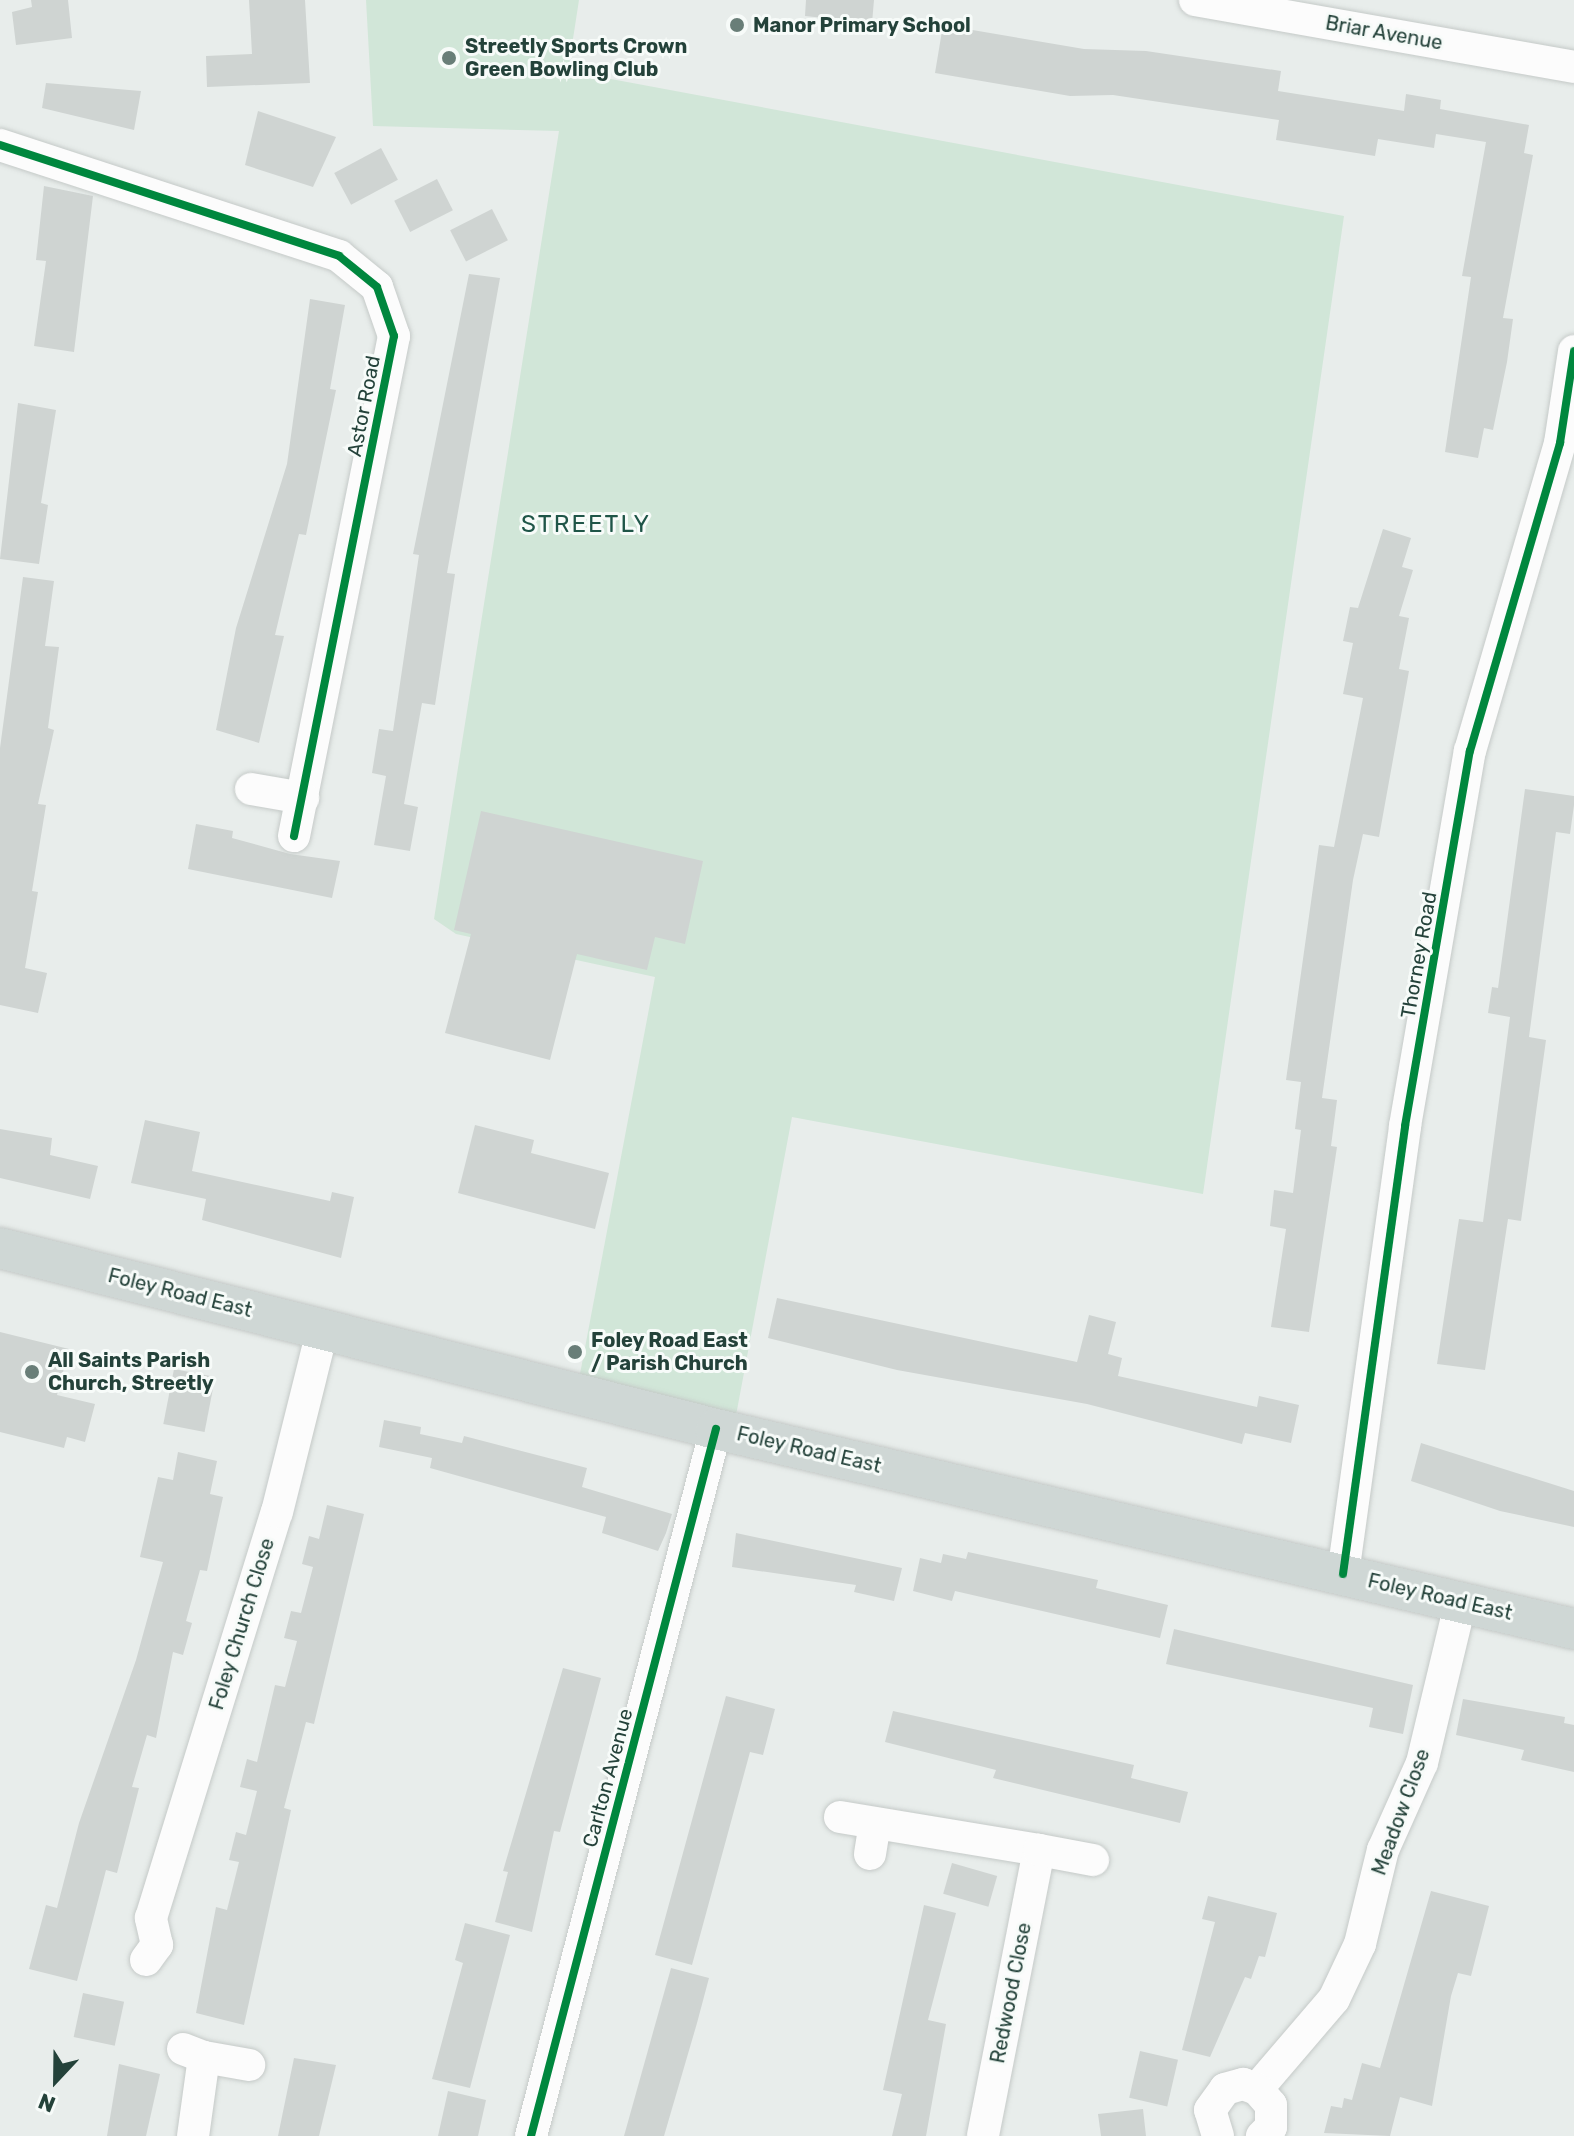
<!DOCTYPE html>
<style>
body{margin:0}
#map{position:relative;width:1574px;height:2136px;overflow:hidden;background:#e8edeb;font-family:Rubik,sans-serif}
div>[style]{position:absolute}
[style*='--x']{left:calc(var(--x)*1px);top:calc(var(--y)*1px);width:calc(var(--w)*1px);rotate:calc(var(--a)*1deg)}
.green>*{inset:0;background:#d1e6d8}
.building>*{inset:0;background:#cfd4d2;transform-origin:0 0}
.roads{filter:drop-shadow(0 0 2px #c5cac8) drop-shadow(0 0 2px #c5cac8)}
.minor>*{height:32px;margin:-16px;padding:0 16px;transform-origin:16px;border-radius:16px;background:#fcfcfc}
.major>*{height:40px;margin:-20px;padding:0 20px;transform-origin:20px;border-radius:20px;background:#cfd7d5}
.cycleway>*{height:8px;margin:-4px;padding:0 4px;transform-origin:4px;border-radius:4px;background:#00873e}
.dots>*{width:22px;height:22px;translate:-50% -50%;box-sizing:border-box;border:4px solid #f7fbf9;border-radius:50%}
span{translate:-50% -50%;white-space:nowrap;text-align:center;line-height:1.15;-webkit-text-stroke:6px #f7fbf9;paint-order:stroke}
.poi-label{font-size:20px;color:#24423a;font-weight:700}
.left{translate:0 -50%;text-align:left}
.street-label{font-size:20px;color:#24423a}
.quarter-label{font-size:24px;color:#1f5548;letter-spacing:2px}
.north{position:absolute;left:16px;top:2040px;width:80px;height:80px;-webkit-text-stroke:6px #f7fbf9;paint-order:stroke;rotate:202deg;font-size:22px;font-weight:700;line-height:32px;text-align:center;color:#24423a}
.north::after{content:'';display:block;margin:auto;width:28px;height:36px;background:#24423a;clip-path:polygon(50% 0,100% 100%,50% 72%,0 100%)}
</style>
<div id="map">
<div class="green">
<div style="clip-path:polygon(366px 0,579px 0,568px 71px,1344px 216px,1203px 1194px,792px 1117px,734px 1426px,577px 1390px,655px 977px,456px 934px,434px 919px,559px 131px,373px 126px)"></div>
</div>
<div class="building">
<div style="clip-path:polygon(31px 0,68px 0,72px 38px,16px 45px,12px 12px,32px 7px)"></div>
<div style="clip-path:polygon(249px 0,305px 0,310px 83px,207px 87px,206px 56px,252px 54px)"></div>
<div style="clip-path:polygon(806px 0,874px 0,872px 23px,805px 16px)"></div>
<div style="clip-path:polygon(943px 25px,1084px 49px,1146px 51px,1281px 71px,1278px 91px,1404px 111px,1406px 94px,1441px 100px,1440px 109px,1529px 125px,1524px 153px,1533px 155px,1503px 318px,1513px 319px,1507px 362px,1493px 430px,1484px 428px,1478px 458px,1445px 452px,1471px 277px,1462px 276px,1486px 142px,1436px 134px,1434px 148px,1378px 139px,1375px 156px,1276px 140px,1279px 120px,1113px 95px,1070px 96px,935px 73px)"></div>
<div style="clip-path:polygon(46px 83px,141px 91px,134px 130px,42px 108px)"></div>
<div style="clip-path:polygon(258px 111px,336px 137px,313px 187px,245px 165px)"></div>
<div style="left:381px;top:148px;width:36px;height:53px;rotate:62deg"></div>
<div style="left:437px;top:179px;width:35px;height:48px;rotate:63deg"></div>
<div style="clip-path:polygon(44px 186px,93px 196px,74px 352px,34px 346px,46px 261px,36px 260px)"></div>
<div style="left:492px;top:209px;width:35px;height:47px;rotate:63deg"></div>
<div style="clip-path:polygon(469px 274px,500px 278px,447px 573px,455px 574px,435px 705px,422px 703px,404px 804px,418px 807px,410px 851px,374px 845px,386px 776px,372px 773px,379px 729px,393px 731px,419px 555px,413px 554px)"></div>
<div style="clip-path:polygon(310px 299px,345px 305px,330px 389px,336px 390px,306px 535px,299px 534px,275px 635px,284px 636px,259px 743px,216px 730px,236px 628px,287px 464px)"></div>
<div style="clip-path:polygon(18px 403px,56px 410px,41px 503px,48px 505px,39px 564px,0 559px)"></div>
<div style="clip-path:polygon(1383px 529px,1411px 538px,1402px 567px,1413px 570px,1399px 616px,1409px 618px,1399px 669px,1409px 671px,1379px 837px,1363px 834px,1353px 880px,1322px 1098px,1337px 1100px,1331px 1146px,1337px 1147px,1309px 1332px,1271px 1327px,1286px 1229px,1270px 1226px,1274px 1190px,1293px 1193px,1301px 1130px,1295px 1129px,1301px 1082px,1286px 1080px,1319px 845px,1334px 847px,1363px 698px,1343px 694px,1353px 643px,1343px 641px,1350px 607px,1358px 608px)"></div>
<div style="clip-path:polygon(23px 577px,54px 581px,45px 646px,59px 647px,48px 728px,54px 730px,38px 804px,46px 805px,32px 891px,38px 892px,25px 968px,47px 973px,38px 1013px,0 1005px,0 748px)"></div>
<div style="clip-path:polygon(1525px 789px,1574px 796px,1574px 805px,1570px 834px,1556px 832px,1529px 1037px,1546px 1040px,1521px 1221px,1508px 1219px,1485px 1370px,1437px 1364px,1459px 1219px,1483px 1222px,1510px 1017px,1488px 1013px,1492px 987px,1498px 988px)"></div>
<div style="clip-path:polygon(481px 811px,703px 861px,685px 944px,655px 937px,647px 970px,577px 954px,550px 1060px,445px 1033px,471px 934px,454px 930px)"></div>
<div style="clip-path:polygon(196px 824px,233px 831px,232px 838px,290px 854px,340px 861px,332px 898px,188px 869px)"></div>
<div style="clip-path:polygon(145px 1120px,200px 1132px,192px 1171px,330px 1201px,332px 1192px,354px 1197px,341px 1258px,202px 1220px,206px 1199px,131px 1183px)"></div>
<div style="clip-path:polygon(475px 1125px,534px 1140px,531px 1153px,609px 1173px,595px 1229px,458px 1193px)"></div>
<div style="clip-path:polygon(0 1129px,52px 1138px,50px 1155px,98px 1166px,90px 1199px,0 1178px)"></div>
<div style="clip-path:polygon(777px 1298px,1077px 1362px,1089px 1315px,1116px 1322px,1108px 1354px,1122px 1358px,1118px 1376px,1257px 1407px,1259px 1396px,1299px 1405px,1291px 1443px,1245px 1433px,1242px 1444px,1087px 1404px,897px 1370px,768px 1338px)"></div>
<div style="clip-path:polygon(0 1332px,69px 1349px,57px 1395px,95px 1404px,85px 1442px,67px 1437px,64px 1448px,0 1432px)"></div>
<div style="left:174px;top:1369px;width:42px;height:56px;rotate:11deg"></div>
<div style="clip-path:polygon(384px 1420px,421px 1427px,420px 1434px,462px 1443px,464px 1436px,587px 1468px,582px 1487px,672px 1514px,666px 1533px,658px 1551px,602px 1533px,606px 1517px,430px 1468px,432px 1458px,379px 1447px)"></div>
<div style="clip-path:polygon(1421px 1443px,1574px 1491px,1574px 1527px,1500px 1511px,1411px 1481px)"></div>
<div style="clip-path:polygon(178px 1452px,217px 1461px,210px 1494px,223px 1497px,207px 1571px,200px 1570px,186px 1621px,192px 1623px,183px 1655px,173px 1652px,156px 1738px,147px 1735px,132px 1787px,139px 1788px,117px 1873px,106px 1870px,77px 1981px,29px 1969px,46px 1905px,57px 1908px,79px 1823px,136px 1660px,163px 1562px,140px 1557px,158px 1477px,173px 1480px)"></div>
<div style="clip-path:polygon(327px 1505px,364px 1514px,314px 1724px,306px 1722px,284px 1808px,291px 1810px,244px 2025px,196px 2013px,216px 1907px,227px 1910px,239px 1862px,229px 1860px,236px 1832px,246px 1835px,257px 1791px,240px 1787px,247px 1759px,257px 1762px,275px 1685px,285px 1687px,297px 1641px,284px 1638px,291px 1611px,301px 1613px,313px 1567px,302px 1564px,309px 1536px,319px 1539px)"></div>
<div style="clip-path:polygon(736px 1533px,902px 1568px,894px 1601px,854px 1592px,856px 1585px,732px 1567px)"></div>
<div style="clip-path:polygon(968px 1552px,1098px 1580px,1096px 1588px,1168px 1605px,1160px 1638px,955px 1591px,952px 1601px,913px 1591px,920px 1558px,941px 1563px,943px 1554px,966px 1559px)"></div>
<div style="clip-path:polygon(1174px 1629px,1413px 1685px,1403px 1734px,1369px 1727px,1373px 1708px,1166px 1664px)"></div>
<div style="clip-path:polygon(563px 1668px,601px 1678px,560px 1832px,554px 1831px,532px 1932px,495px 1922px,508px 1872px,503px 1871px)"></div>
<div style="clip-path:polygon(726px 1696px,775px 1709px,763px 1755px,750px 1752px,692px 1965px,655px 1955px)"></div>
<div style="clip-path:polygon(1463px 1699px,1565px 1717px,1564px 1723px,1574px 1725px,1574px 1772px,1521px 1760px,1524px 1750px,1456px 1735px)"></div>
<div style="clip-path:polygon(893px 1711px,1134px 1765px,1131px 1778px,1188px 1792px,1180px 1823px,993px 1778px,996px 1770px,885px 1742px)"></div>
<div style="left:952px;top:1863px;width:47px;height:32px;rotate:16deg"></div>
<div style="clip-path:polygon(1431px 1891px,1489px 1906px,1471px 1976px,1458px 1973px,1451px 1996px,1432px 2106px,1400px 2097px,1390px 2136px,1324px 2133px,1331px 2106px,1342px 2108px,1344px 2098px,1352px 2100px,1362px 2063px,1380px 2068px)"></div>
<div style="clip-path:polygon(1208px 1896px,1277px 1913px,1265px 1957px,1259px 1956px,1251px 1979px,1245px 1977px,1210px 2057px,1182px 2050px,1215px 1922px,1202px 1919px)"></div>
<div style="clip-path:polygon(924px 1905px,956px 1913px,928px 2020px,946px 2024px,926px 2136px,892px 2136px,902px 2094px,883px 2090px)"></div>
<div style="clip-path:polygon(465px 1923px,510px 1935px,470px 2088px,432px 2079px,463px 1963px,455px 1960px)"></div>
<div style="clip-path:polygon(671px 1968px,709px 1978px,697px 2023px,664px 2136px,624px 2136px)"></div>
<div style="left:83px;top:1993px;width:42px;height:45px;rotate:12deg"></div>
<div style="left:1140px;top:2051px;width:39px;height:48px;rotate:13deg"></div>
<div style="clip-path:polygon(294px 2058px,336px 2065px,319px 2136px,278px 2136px)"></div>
<div style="clip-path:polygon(119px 2064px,160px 2074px,146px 2136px,107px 2136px)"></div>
<div style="clip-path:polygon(448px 2091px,486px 2100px,478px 2136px,438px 2136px)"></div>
<div style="clip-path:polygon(1143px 2109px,1146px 2136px,1101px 2136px,1098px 2114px)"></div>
</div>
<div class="roads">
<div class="minor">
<div style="--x:1195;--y:0;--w:385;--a:10"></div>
<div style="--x:0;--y:145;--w:357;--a:18.1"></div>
<div style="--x:339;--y:256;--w:49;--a:39.2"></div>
<div style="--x:377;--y:287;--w:52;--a:70.9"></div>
<div style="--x:394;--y:336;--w:510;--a:101.31"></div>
<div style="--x:251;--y:789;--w:53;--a:9.8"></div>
<div style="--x:1343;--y:1574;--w:452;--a:-82.1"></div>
<div style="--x:1405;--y:1126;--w:381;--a:-80.2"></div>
<div style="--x:1470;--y:751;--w:321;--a:-73.7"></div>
<div style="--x:1560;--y:443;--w:93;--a:-81.3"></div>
<div style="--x:840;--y:1817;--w:202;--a:9.4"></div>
<div style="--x:1039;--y:1850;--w:291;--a:101.1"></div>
<div style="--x:1039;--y:1850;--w:55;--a:10.5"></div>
<div style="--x:870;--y:1854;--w:31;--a:-81"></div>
<div style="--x:146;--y:1960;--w:19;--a:-54"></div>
<div style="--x:157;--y:1945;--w:28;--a:-103"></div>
<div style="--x:151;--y:1918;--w:425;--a:-72.8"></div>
<div style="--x:277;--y:1512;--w:190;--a:-76"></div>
<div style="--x:183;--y:2049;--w:22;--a:21"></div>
<div style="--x:204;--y:2057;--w:80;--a:97.9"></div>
<div style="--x:204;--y:2057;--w:46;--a:10.1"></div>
<div style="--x:1257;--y:2089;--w:118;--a:-49.5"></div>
<div style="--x:1334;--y:1999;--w:61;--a:-64.7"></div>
<div style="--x:1360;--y:1944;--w:97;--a:-76.3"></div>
<div style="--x:1383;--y:1850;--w:95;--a:-65.9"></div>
<div style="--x:1422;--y:1763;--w:168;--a:-76.5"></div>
<div style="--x:531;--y:2136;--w:731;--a:-75.34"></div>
<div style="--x:1218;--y:2136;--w:27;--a:-107"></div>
<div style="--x:1210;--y:2110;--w:26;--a:-54"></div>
<div style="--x:1225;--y:2089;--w:19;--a:-16"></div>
<div style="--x:1243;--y:2084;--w:15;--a:20"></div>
<div style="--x:1257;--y:2089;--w:21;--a:49"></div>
<div style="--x:1271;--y:2105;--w:22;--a:90"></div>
<div style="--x:1271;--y:2127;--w:13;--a:135"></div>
</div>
<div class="major">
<div style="--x:0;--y:1248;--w:739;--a:14.19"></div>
<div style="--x:716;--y:1429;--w:881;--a:13.12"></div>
</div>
</div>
<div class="cycleway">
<div style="--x:0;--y:145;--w:357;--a:18.1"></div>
<div style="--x:339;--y:256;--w:49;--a:39.2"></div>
<div style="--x:377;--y:287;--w:52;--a:70.9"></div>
<div style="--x:394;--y:336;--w:510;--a:101.31"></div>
<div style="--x:1343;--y:1574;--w:452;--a:-82.1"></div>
<div style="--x:1405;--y:1126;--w:381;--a:-80.2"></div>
<div style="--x:1470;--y:751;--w:321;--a:-73.7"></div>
<div style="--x:1560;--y:443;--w:93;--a:-81.3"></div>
<div style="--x:531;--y:2136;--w:731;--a:-75.34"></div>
</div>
<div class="dots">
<div style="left:737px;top:25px;background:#697e78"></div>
<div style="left:449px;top:58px;background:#697e78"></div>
<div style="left:575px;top:1352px;background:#697e78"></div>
<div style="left:32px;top:1372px;background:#697e78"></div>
</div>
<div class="poi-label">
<span class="left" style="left:753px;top:25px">Manor Primary School</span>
<span class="left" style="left:465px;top:58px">Streetly Sports Crown<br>Green Bowling Club</span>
<span class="left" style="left:591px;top:1352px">Foley Road East<br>/ Parish Church</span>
<span class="left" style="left:48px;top:1372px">All Saints Parish<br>Church, Streetly</span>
</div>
<div class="street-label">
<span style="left:1384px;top:33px;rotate:10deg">Briar Avenue</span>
<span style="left:364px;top:406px;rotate:-79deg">Astor Road</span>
<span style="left:1419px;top:955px;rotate:-80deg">Thorney Road</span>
<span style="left:180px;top:1293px;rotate:14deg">Foley Road East</span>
<span style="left:809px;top:1450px;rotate:13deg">Foley Road East</span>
<span style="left:1440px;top:1597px;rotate:13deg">Foley Road East</span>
<span style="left:242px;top:1624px;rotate:-73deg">Foley Church Close</span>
<span style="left:608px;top:1778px;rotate:-75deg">Carlton Avenue</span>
<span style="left:1401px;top:1812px;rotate:-70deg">Meadow Close</span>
<span style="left:1011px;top:1993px;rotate:-79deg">Redwood Close</span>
</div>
<div class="quarter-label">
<span style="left:586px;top:525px">STREETLY</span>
</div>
<div class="north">N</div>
</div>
